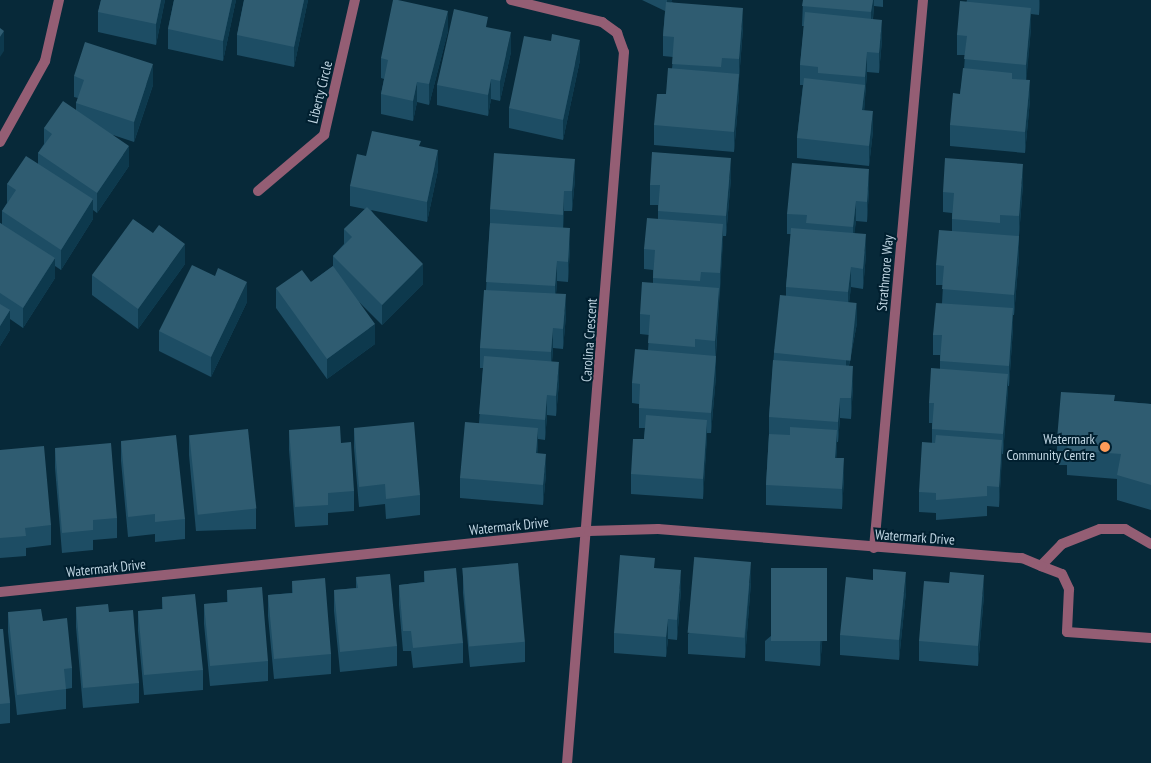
<!DOCTYPE html>
<style>
body{margin:0}
#map{position:relative;width:1151px;height:763px;overflow:hidden;background:#072939;font-family:"PT Sans Narrow",sans-serif}
div>[style]{position:absolute}
[style*='--x']{left:calc(var(--x)*1px);top:calc(var(--y)*1px);width:calc(var(--w)*1px);rotate:calc(var(--a)*1deg)}
.lane>*{height:10px;margin:-5px;padding:0 5px;transform-origin:5px;border-radius:5px;background:#945e74}
.street>*{height:10px;margin:-5px;padding:0 5px;transform-origin:5px;border-radius:5px;background:#945e74}
.wall>*{inset:0;background:#1d4d64}
.shaded-wall>*{inset:0;background:#0d394d}
.building>*{inset:0;background:#2f5c71;transform-origin:0 0}
.dots>*{width:14px;height:14px;translate:-50% -50%;box-sizing:border-box;border:2px solid #001f2f;border-radius:50%}
span{translate:-50% -50%;white-space:nowrap;text-align:center;line-height:1.15;-webkit-text-stroke:4px #001f2f;paint-order:stroke}
.street-label{font-size:14px;color:#bfd5e2}
.poi-label{font-size:14px;color:#bfd5e2}
.right{translate:-100% -50%;text-align:right}
</style>
<div id="map">
<div class="lane">
<div style="--x:1151;--y:544;--w:30;--a:-150"></div>
<div style="--x:1125;--y:529;--w:25;--a:180"></div>
<div style="--x:1100;--y:529;--w:41;--a:158.5"></div>
<div style="--x:1062;--y:544;--w:30;--a:134"></div>
<div style="--x:1041;--y:566;--w:22;--a:21"></div>
<div style="--x:1062;--y:574;--w:17;--a:65"></div>
<div style="--x:1069;--y:589;--w:43;--a:92.7"></div>
<div style="--x:1067;--y:632;--w:84;--a:4.1"></div>
</div>
<div class="street">
<div style="--x:511;--y:0;--w:94;--a:13.6"></div>
<div style="--x:602;--y:22;--w:19;--a:36"></div>
<div style="--x:617;--y:33;--w:20;--a:70"></div>
<div style="--x:624;--y:52;--w:713;--a:94.58"></div>
<div style="--x:0;--y:142;--w:93;--a:-60.9"></div>
<div style="--x:45;--y:61;--w:63;--a:-77.1"></div>
<div style="--x:258;--y:191;--w:87;--a:-40.3"></div>
<div style="--x:324;--y:135;--w:139;--a:-77.1"></div>
<div style="--x:874;--y:548;--w:550;--a:-84.89"></div>
<div style="--x:0;--y:592;--w:592;--a:-5.91"></div>
<div style="--x:589;--y:531;--w:69;--a:-1.7"></div>
<div style="--x:658;--y:529;--w:365;--a:4.6"></div>
<div style="--x:1022;--y:558;--w:21;--a:23"></div>
</div>
<div class="wall">
<div style="clip-path:polygon(101px 0,165px 0,156px 45px,98px 32px,98px 12px)"></div>
<div style="clip-path:polygon(174px 0,236px 0,223px 61px,168px 49px,168px 29px)"></div>
<div style="clip-path:polygon(244px 0,308px 0,294px 67px,237px 55px,237px 35px)"></div>
<div style="clip-path:polygon(642px 0,672px 0,671px 2px,743px 28px,739px 79px,739px 94px,734px 152px,654px 145px,654px 125px,666px 94px,672px 69px,673px 57px,663px 56px,663px 36px,665px 11px)"></div>
<div style="clip-path:polygon(803px 0,883px 0,883px 7px,874px 6px,873px 19px,882px 40px,879px 73px,867px 72px,865px 98px,864px 110px,873px 131px,869px 166px,797px 158px,797px 138px,803px 85px,800px 85px,800px 65px,804px 26px,802px 26px)"></div>
<div style="clip-path:polygon(967px 0,1040px 0,1039px 15px,1031px 14px,1031px 28px,1026px 80px,1030px 100px,1025px 153px,950px 146px,950px 125px,960px 94px,964px 69px,965px 55px,957px 55px,957px 35px)"></div>
<div style="clip-path:polygon(448px 31px,429px 105px,417px 102px,413px 121px,381px 114px,381px 94px,384px 79px,381px 78px,381px 58px)"></div>
<div style="clip-path:polygon(511px 52px,500px 101px,491px 99px,488px 116px,437px 105px,437px 85px)"></div>
<div style="clip-path:polygon(580px 60px,563px 140px,509px 128px,509px 108px)"></div>
<div style="clip-path:polygon(74px 76px,153px 85px,134px 142px,113px 135px,129px 166px,97px 213px,93px 210px,93px 219px,61px 270px,55px 266px,55px 278px,23px 328px,10px 319px,10px 330px,0 346px,0 223px,2px 224px,2px 211px,7px 203px,7px 184px,38px 164px,38px 153px,44px 144px,44px 128px,76px 110px,76px 103px,78px 98px,74px 97px)"></div>
<div style="clip-path:polygon(421px 147px,438px 170px,427px 222px,371px 210px,423px 284px,382px 325px,359px 302px,375px 344px,327px 379px,276px 308px,276px 288px,311px 282px,333px 266px,333px 256px,344px 244px,344px 229px,365px 209px,350px 206px,350px 186px,366px 156px)"></div>
<div style="clip-path:polygon(731px 178px,726px 236px,723px 236px,716px 355px,716px 376px,711px 433px,707px 433px,703px 499px,631px 494px,631px 474px,644px 439px,645px 428px,639px 428px,639px 404px,632px 403px,632px 383px,648px 350px,649px 335px,640px 334px,640px 314px,653px 283px,653px 270px,644px 269px,644px 249px,658px 219px,658px 205px,650px 205px,650px 185px)"></div>
<div style="clip-path:polygon(575px 179px,572px 211px,564px 211px,563px 228px,570px 248px,568px 282px,557px 281px,556px 294px,566px 315px,563px 349px,553px 348px,552px 362px,559px 382px,556px 416px,547px 415px,545px 440px,538px 439px,537px 453px,546px 474px,543px 505px,460px 498px,460px 478px,479px 423px,483px 368px,480px 368px,480px 348px,486px 290px,490px 223px,490px 209px)"></div>
<div style="clip-path:polygon(1023px 184px,1019px 236px,1019px 256px,1014px 315px,1013px 315px,1013px 328px,1009px 386px,1008px 386px,1003px 454px,1002px 454px,999px 507px,987px 506px,987px 516px,936px 520px,936px 513px,919px 512px,919px 492px,932px 443px,932px 423px,929px 423px,929px 403px,940px 369px,940px 355px,933px 355px,933px 335px,942px 303px,943px 285px,936px 285px,936px 265px,952px 231px,952px 213px,943px 212px,943px 192px)"></div>
<div style="clip-path:polygon(869px 189px,867px 222px,856px 221px,854px 233px,866px 254px,863px 289px,851px 287px,849px 302px,857px 323px,849px 366px,853px 386px,851px 419px,840px 418px,838px 442px,837px 442px,836px 458px,844px 478px,842px 509px,766px 505px,766px 485px,769px 434px,769px 417px,774px 353px,786px 296px,786px 287px,791px 234px,787px 234px,787px 214px)"></div>
<div style="clip-path:polygon(185px 264px,138px 329px,92px 295px,92px 275px)"></div>
<div style="clip-path:polygon(247px 302px,211px 377px,159px 351px,159px 331px)"></div>
<div style="clip-path:polygon(1115px 401px,1151px 404px,1151px 510px,1117px 500px,1117px 479px,1067px 475px,1067px 465px,1057px 465px,1057px 439px)"></div>
<div style="clip-path:polygon(354px 428px,420px 495px,420px 515px,386px 519px,385px 504px,359px 507px,354px 448px)"></div>
<div style="clip-path:polygon(289px 430px,341px 443px,354px 491px,354px 511px,328px 513px,328px 525px,295px 527px,289px 450px)"></div>
<div style="clip-path:polygon(189px 435px,256px 509px,256px 529px,196px 531px,189px 455px)"></div>
<div style="clip-path:polygon(121px 441px,185px 519px,185px 539px,155px 542px,155px 534px,128px 537px,121px 461px)"></div>
<div style="clip-path:polygon(55px 448px,117px 518px,117px 538px,93px 540px,93px 550px,62px 553px,55px 468px)"></div>
<div style="clip-path:polygon(0 450px,51px 525px,51px 545px,26px 548px,26px 556px,0 558px)"></div>
<div style="clip-path:polygon(655px 568px,681px 590px,677px 640px,668px 639px,666px 657px,614px 653px,614px 633px)"></div>
<div style="clip-path:polygon(424px 571px,463px 643px,463px 663px,413px 668px,411px 651px,403px 651px,399px 605px,399px 585px,424px 582px)"></div>
<div style="clip-path:polygon(463px 573px,525px 642px,525px 662px,470px 667px,463px 593px)"></div>
<div style="clip-path:polygon(356px 577px,397px 646px,397px 666px,340px 672px,334px 611px,334px 590px,356px 588px)"></div>
<div style="clip-path:polygon(292px 581px,331px 654px,331px 674px,274px 679px,268px 616px,268px 595px,292px 593px)"></div>
<div style="clip-path:polygon(751px 582px,745px 658px,688px 654px,688px 634px)"></div>
<div style="clip-path:polygon(949px 583px,984px 595px,978px 666px,919px 661px,919px 641px)"></div>
<div style="clip-path:polygon(827px 588px,820px 666px,765px 661px,765px 641px)"></div>
<div style="clip-path:polygon(227px 590px,268px 661px,268px 681px,210px 686px,204px 624px,204px 604px,227px 602px)"></div>
<div style="clip-path:polygon(906px 592px,899px 660px,840px 655px,840px 635px)"></div>
<div style="clip-path:polygon(162px 597px,203px 670px,203px 690px,144px 695px,138px 631px,138px 611px,162px 609px)"></div>
<div style="clip-path:polygon(76px 607px,109px 612px,139px 683px,139px 703px,83px 708px,76px 627px)"></div>
<div style="clip-path:polygon(8px 612px,43px 621px,72px 668px,72px 688px,66px 689px,66px 709px,17px 715px,8px 632px)"></div>
<div style="clip-path:polygon(0 629px,10px 703px,10px 723px,0 724px)"></div>
</div>
<div class="shaded-wall">
<div style="clip-path:polygon(161px 0,165px 0,156px 45px,156px 24px)"></div>
<div style="clip-path:polygon(232px 0,236px 0,223px 61px,223px 41px)"></div>
<div style="clip-path:polygon(304px 0,308px 0,294px 67px,294px 47px)"></div>
<div style="clip-path:polygon(667px 0,672px 0,667px 12px)"></div>
<div style="clip-path:polygon(873px 0,874px 0,874px 6px,871px 32px,871px 12px)"></div>
<div style="clip-path:polygon(1039px 0,1040px 0,1039px 15px)"></div>
<div style="clip-path:polygon(743px 8px,743px 28px,739px 79px,739px 59px)"></div>
<div style="clip-path:polygon(1031px 8px,1031px 28px,1026px 85px,1026px 65px)"></div>
<div style="clip-path:polygon(448px 11px,448px 31px,429px 105px,429px 84px)"></div>
<div style="clip-path:polygon(882px 20px,882px 40px,879px 73px,879px 53px)"></div>
<div style="clip-path:polygon(4px 31px,4px 51px,0 57px,0 37px)"></div>
<div style="clip-path:polygon(511px 32px,511px 52px,500px 101px,500px 81px)"></div>
<div style="clip-path:polygon(580px 40px,580px 60px,563px 140px,563px 120px)"></div>
<div style="clip-path:polygon(867px 52px,867px 72px,865px 98px,865px 77px)"></div>
<div style="clip-path:polygon(153px 64px,153px 85px,134px 142px,134px 122px)"></div>
<div style="clip-path:polygon(739px 74px,739px 94px,734px 152px,734px 132px)"></div>
<div style="clip-path:polygon(491px 79px,491px 99px,488px 116px,488px 95px)"></div>
<div style="clip-path:polygon(1030px 80px,1030px 100px,1025px 153px,1025px 132px)"></div>
<div style="clip-path:polygon(417px 82px,417px 102px,413px 121px,413px 101px)"></div>
<div style="clip-path:polygon(865px 85px,865px 105px,862px 130px,862px 110px)"></div>
<div style="clip-path:polygon(873px 111px,873px 131px,869px 166px,869px 146px)"></div>
<div style="clip-path:polygon(129px 146px,129px 166px,97px 213px,97px 193px)"></div>
<div style="clip-path:polygon(438px 150px,438px 170px,427px 222px,427px 202px)"></div>
<div style="clip-path:polygon(731px 158px,731px 178px,726px 236px,726px 216px)"></div>
<div style="clip-path:polygon(575px 159px,575px 179px,572px 211px,572px 191px)"></div>
<div style="clip-path:polygon(1023px 164px,1023px 184px,1019px 236px,1019px 216px)"></div>
<div style="clip-path:polygon(869px 169px,869px 189px,867px 222px,867px 202px)"></div>
<div style="clip-path:polygon(564px 191px,564px 211px,563px 235px,563px 215px)"></div>
<div style="clip-path:polygon(93px 199px,93px 219px,61px 270px,61px 250px)"></div>
<div style="clip-path:polygon(856px 201px,856px 221px,853px 247px,853px 227px)"></div>
<div style="clip-path:polygon(723px 224px,723px 244px,720px 293px,720px 273px)"></div>
<div style="clip-path:polygon(570px 228px,570px 248px,568px 282px,568px 262px)"></div>
<div style="clip-path:polygon(866px 234px,866px 254px,863px 289px,863px 269px)"></div>
<div style="clip-path:polygon(1019px 236px,1019px 256px,1014px 315px,1014px 295px)"></div>
<div style="clip-path:polygon(185px 244px,185px 264px,138px 329px,138px 309px)"></div>
<div style="clip-path:polygon(55px 258px,55px 278px,23px 328px,23px 308px)"></div>
<div style="clip-path:polygon(557px 261px,557px 281px,555px 306px,555px 286px)"></div>
<div style="clip-path:polygon(423px 264px,423px 284px,382px 325px,382px 305px)"></div>
<div style="clip-path:polygon(851px 267px,851px 287px,848px 312px,848px 292px)"></div>
<div style="clip-path:polygon(247px 282px,247px 302px,211px 377px,211px 357px)"></div>
<div style="clip-path:polygon(719px 288px,719px 308px,715px 361px,715px 341px)"></div>
<div style="clip-path:polygon(566px 294px,566px 315px,563px 349px,563px 329px)"></div>
<div style="clip-path:polygon(857px 303px,857px 323px,846px 380px,846px 360px)"></div>
<div style="clip-path:polygon(1013px 308px,1013px 328px,1009px 386px,1009px 366px)"></div>
<div style="clip-path:polygon(10px 310px,10px 330px,0 346px,0 326px)"></div>
<div style="clip-path:polygon(375px 324px,375px 344px,327px 379px,327px 359px)"></div>
<div style="clip-path:polygon(553px 328px,553px 348px,551px 372px,551px 352px)"></div>
<div style="clip-path:polygon(716px 356px,716px 376px,711px 433px,711px 413px)"></div>
<div style="clip-path:polygon(559px 362px,559px 382px,556px 416px,556px 396px)"></div>
<div style="clip-path:polygon(853px 366px,853px 386px,851px 419px,851px 398px)"></div>
<div style="clip-path:polygon(1008px 374px,1008px 394px,1003px 454px,1003px 434px)"></div>
<div style="clip-path:polygon(547px 395px,547px 415px,545px 440px,545px 420px)"></div>
<div style="clip-path:polygon(840px 398px,840px 418px,838px 442px,838px 422px)"></div>
<div style="clip-path:polygon(707px 420px,707px 440px,703px 499px,703px 479px)"></div>
<div style="clip-path:polygon(538px 428px,538px 448px,536px 473px,536px 453px)"></div>
<div style="clip-path:polygon(837px 430px,837px 450px,835px 478px,835px 458px)"></div>
<div style="clip-path:polygon(1002px 440px,1002px 460px,999px 507px,999px 487px)"></div>
<div style="clip-path:polygon(546px 454px,546px 474px,543px 505px,543px 485px)"></div>
<div style="clip-path:polygon(844px 458px,844px 478px,842px 509px,842px 489px)"></div>
<div style="clip-path:polygon(751px 562px,751px 582px,745px 658px,745px 638px)"></div>
<div style="clip-path:polygon(827px 568px,827px 588px,820px 666px,820px 646px)"></div>
<div style="clip-path:polygon(681px 570px,681px 590px,677px 640px,677px 620px)"></div>
<div style="clip-path:polygon(906px 572px,906px 592px,899px 660px,899px 640px)"></div>
<div style="clip-path:polygon(984px 575px,984px 595px,978px 666px,978px 646px)"></div>
<div style="clip-path:polygon(668px 619px,668px 639px,666px 657px,666px 637px)"></div>
</div>
<div class="building">
<div style="clip-path:polygon(101px 0,161px 0,156px 24px,98px 12px)"></div>
<div style="clip-path:polygon(174px 0,232px 0,223px 41px,168px 29px)"></div>
<div style="clip-path:polygon(244px 0,304px 0,294px 47px,237px 35px)"></div>
<div style="clip-path:polygon(393px 0,398px 0,448px 11px,429px 84px,417px 82px,413px 101px,381px 94px,388px 60px,381px 58px)"></div>
<div style="clip-path:polygon(803px 0,873px 0,871px 12px,802px 6px)"></div>
<div style="clip-path:polygon(960px 1px,1031px 8px,1026px 65px,964px 59px,967px 36px,957px 35px)"></div>
<div style="clip-path:polygon(666px 2px,743px 8px,739px 59px,722px 58px,721px 67px,672px 64px,674px 37px,663px 36px)"></div>
<div style="clip-path:polygon(454px 9px,488px 17px,486px 27px,511px 32px,500px 81px,491px 79px,488px 95px,437px 85px)"></div>
<div style="clip-path:polygon(805px 12px,882px 20px,879px 53px,867px 52px,865px 77px,818px 73px,818px 67px,800px 65px)"></div>
<div style="clip-path:polygon(0 28px,4px 31px,0 37px)"></div>
<div style="clip-path:polygon(552px 34px,580px 40px,563px 120px,509px 108px,524px 36px,551px 41px)"></div>
<div style="clip-path:polygon(85px 42px,153px 64px,134px 122px,76px 103px,84px 80px,74px 76px)"></div>
<div style="clip-path:polygon(668px 68px,739px 74px,734px 132px,654px 125px,657px 94px,666px 94px)"></div>
<div style="clip-path:polygon(963px 68px,1012px 73px,1012px 79px,1030px 80px,1025px 132px,950px 125px,953px 93px,960px 94px)"></div>
<div style="clip-path:polygon(804px 78px,865px 85px,862px 110px,873px 111px,869px 146px,797px 138px)"></div>
<div style="clip-path:polygon(63px 101px,129px 146px,97px 193px,38px 153px,52px 134px,44px 128px)"></div>
<div style="clip-path:polygon(372px 131px,421px 141px,419px 146px,438px 150px,427px 202px,350px 186px,357px 154px,366px 156px)"></div>
<div style="clip-path:polygon(652px 152px,731px 158px,726px 216px,658px 211px,660px 185px,650px 185px)"></div>
<div style="clip-path:polygon(494px 153px,575px 159px,572px 191px,564px 191px,563px 215px,490px 209px)"></div>
<div style="clip-path:polygon(26px 156px,93px 199px,61px 250px,2px 211px,16px 190px,7px 184px)"></div>
<div style="clip-path:polygon(945px 158px,1023px 164px,1019px 216px,1000px 215px,1000px 223px,952px 219px,954px 193px,943px 192px)"></div>
<div style="clip-path:polygon(792px 163px,869px 169px,867px 202px,856px 201px,853px 227px,806px 223px,807px 215px,787px 214px)"></div>
<div style="clip-path:polygon(367px 207px,423px 264px,382px 305px,333px 256px,352px 237px,344px 229px)"></div>
<div style="clip-path:polygon(647px 218px,723px 224px,720px 273px,701px 272px,700px 281px,653px 278px,655px 250px,644px 249px)"></div>
<div style="clip-path:polygon(133px 219px,153px 233px,159px 225px,185px 244px,138px 309px,92px 275px)"></div>
<div style="clip-path:polygon(0 223px,55px 258px,23px 308px,0 293px)"></div>
<div style="clip-path:polygon(490px 223px,570px 228px,568px 262px,557px 261px,555px 286px,486px 282px)"></div>
<div style="clip-path:polygon(791px 228px,866px 234px,863px 269px,851px 267px,848px 292px,786px 287px)"></div>
<div style="clip-path:polygon(939px 230px,1019px 236px,1014px 295px,942px 289px,944px 266px,936px 265px)"></div>
<div style="clip-path:polygon(192px 265px,215px 276px,218px 268px,247px 282px,211px 357px,159px 331px)"></div>
<div style="clip-path:polygon(333px 266px,375px 324px,327px 359px,276px 288px,302px 270px,311px 282px)"></div>
<div style="clip-path:polygon(642px 282px,719px 288px,715px 341px,695px 339px,695px 347px,648px 343px,650px 315px,640px 314px)"></div>
<div style="clip-path:polygon(484px 290px,566px 294px,563px 329px,553px 328px,551px 352px,480px 348px)"></div>
<div style="left:780px;top:295px;width:77px;height:58px;rotate:6deg"></div>
<div style="clip-path:polygon(936px 303px,1013px 308px,1009px 366px,940px 361px,942px 335px,933px 335px)"></div>
<div style="clip-path:polygon(0 304px,10px 310px,0 326px)"></div>
<div style="clip-path:polygon(635px 349px,716px 356px,711px 413px,639px 408px,640px 384px,632px 383px)"></div>
<div style="clip-path:polygon(484px 356px,559px 362px,556px 396px,547px 395px,545px 420px,479px 414px)"></div>
<div style="clip-path:polygon(773px 360px,853px 366px,851px 398px,840px 398px,838px 422px,769px 417px)"></div>
<div style="clip-path:polygon(931px 368px,1008px 374px,1003px 434px,932px 429px,934px 403px,929px 403px)"></div>
<div style="clip-path:polygon(1061px 392px,1115px 395px,1114px 401px,1151px 404px,1151px 485px,1117px 475px,1121px 454px,1067px 450px,1068px 440px,1057px 439px)"></div>
<div style="clip-path:polygon(646px 415px,707px 420px,703px 479px,631px 474px,633px 439px,644px 439px)"></div>
<div style="clip-path:polygon(414px 422px,420px 495px,386px 499px,385px 484px,359px 487px,354px 428px)"></div>
<div style="clip-path:polygon(465px 422px,538px 428px,536px 453px,546px 454px,543px 485px,460px 478px)"></div>
<div style="clip-path:polygon(340px 426px,341px 443px,351px 442px,354px 491px,328px 493px,328px 505px,295px 507px,289px 430px)"></div>
<div style="clip-path:polygon(790px 427px,837px 430px,835px 458px,844px 458px,842px 489px,766px 485px,769px 434px,790px 435px)"></div>
<div style="left:248px;top:429px;width:80px;height:59px;rotate:84deg"></div>
<div style="clip-path:polygon(176px 435px,185px 519px,155px 522px,155px 514px,128px 517px,121px 441px)"></div>
<div style="clip-path:polygon(936px 435px,1002px 440px,999px 487px,987px 486px,987px 496px,936px 500px,936px 493px,919px 492px,922px 442px,935px 443px)"></div>
<div style="clip-path:polygon(111px 443px,117px 518px,93px 520px,93px 530px,62px 533px,55px 448px)"></div>
<div style="clip-path:polygon(44px 446px,51px 525px,25px 528px,26px 536px,0 538px,0 450px)"></div>
<div style="clip-path:polygon(620px 555px,655px 558px,654px 568px,681px 570px,677px 620px,668px 619px,666px 637px,614px 633px)"></div>
<div style="left:751px;top:562px;width:76px;height:57px;rotate:95deg"></div>
<div style="left:518px;top:563px;width:79px;height:56px;rotate:85deg"></div>
<div style="clip-path:polygon(456px 568px,463px 643px,413px 648px,411px 631px,403px 631px,399px 585px,425px 582px,424px 571px)"></div>
<div style="left:771px;top:568px;width:56px;height:73px"></div>
<div style="clip-path:polygon(873px 569px,906px 572px,899px 640px,840px 635px,846px 577px,873px 580px)"></div>
<div style="clip-path:polygon(950px 572px,984px 575px,978px 646px,919px 641px,924px 581px,949px 583px)"></div>
<div style="clip-path:polygon(390px 574px,397px 646px,340px 652px,334px 590px,358px 588px,356px 577px)"></div>
<div style="clip-path:polygon(325px 578px,331px 654px,274px 659px,268px 595px,293px 593px,292px 581px)"></div>
<div style="clip-path:polygon(262px 587px,268px 661px,210px 666px,204px 604px,228px 602px,227px 590px)"></div>
<div style="clip-path:polygon(195px 594px,203px 670px,144px 675px,138px 611px,163px 609px,162px 597px)"></div>
<div style="clip-path:polygon(108px 604px,109px 612px,133px 610px,139px 683px,83px 688px,76px 607px)"></div>
<div style="clip-path:polygon(41px 609px,43px 621px,67px 618px,72px 668px,64px 669px,66px 689px,17px 695px,8px 612px)"></div>
<div style="clip-path:polygon(0 629px,3px 629px,10px 703px,0 704px)"></div>
</div>
<div class="dots">
<div style="left:1105px;top:447px;background:#fe9b58"></div>
</div>
<div class="street-label">
<span style="left:320px;top:92px;rotate:-76deg">Liberty Circle</span>
<span style="left:885px;top:273px;rotate:-85deg">Strathmore Way</span>
<span style="left:589px;top:340px;rotate:-86deg">Carolina Crescent</span>
<span style="left:509px;top:526px;rotate:-6deg">Watermark Drive</span>
<span style="left:915px;top:537px;rotate:4deg">Watermark Drive</span>
<span style="left:106px;top:568px;rotate:-6deg">Watermark Drive</span>
</div>
<div class="poi-label">
<span class="right" style="left:1095px;top:447px">Watermark<br>Community Centre</span>
</div>
</div>
